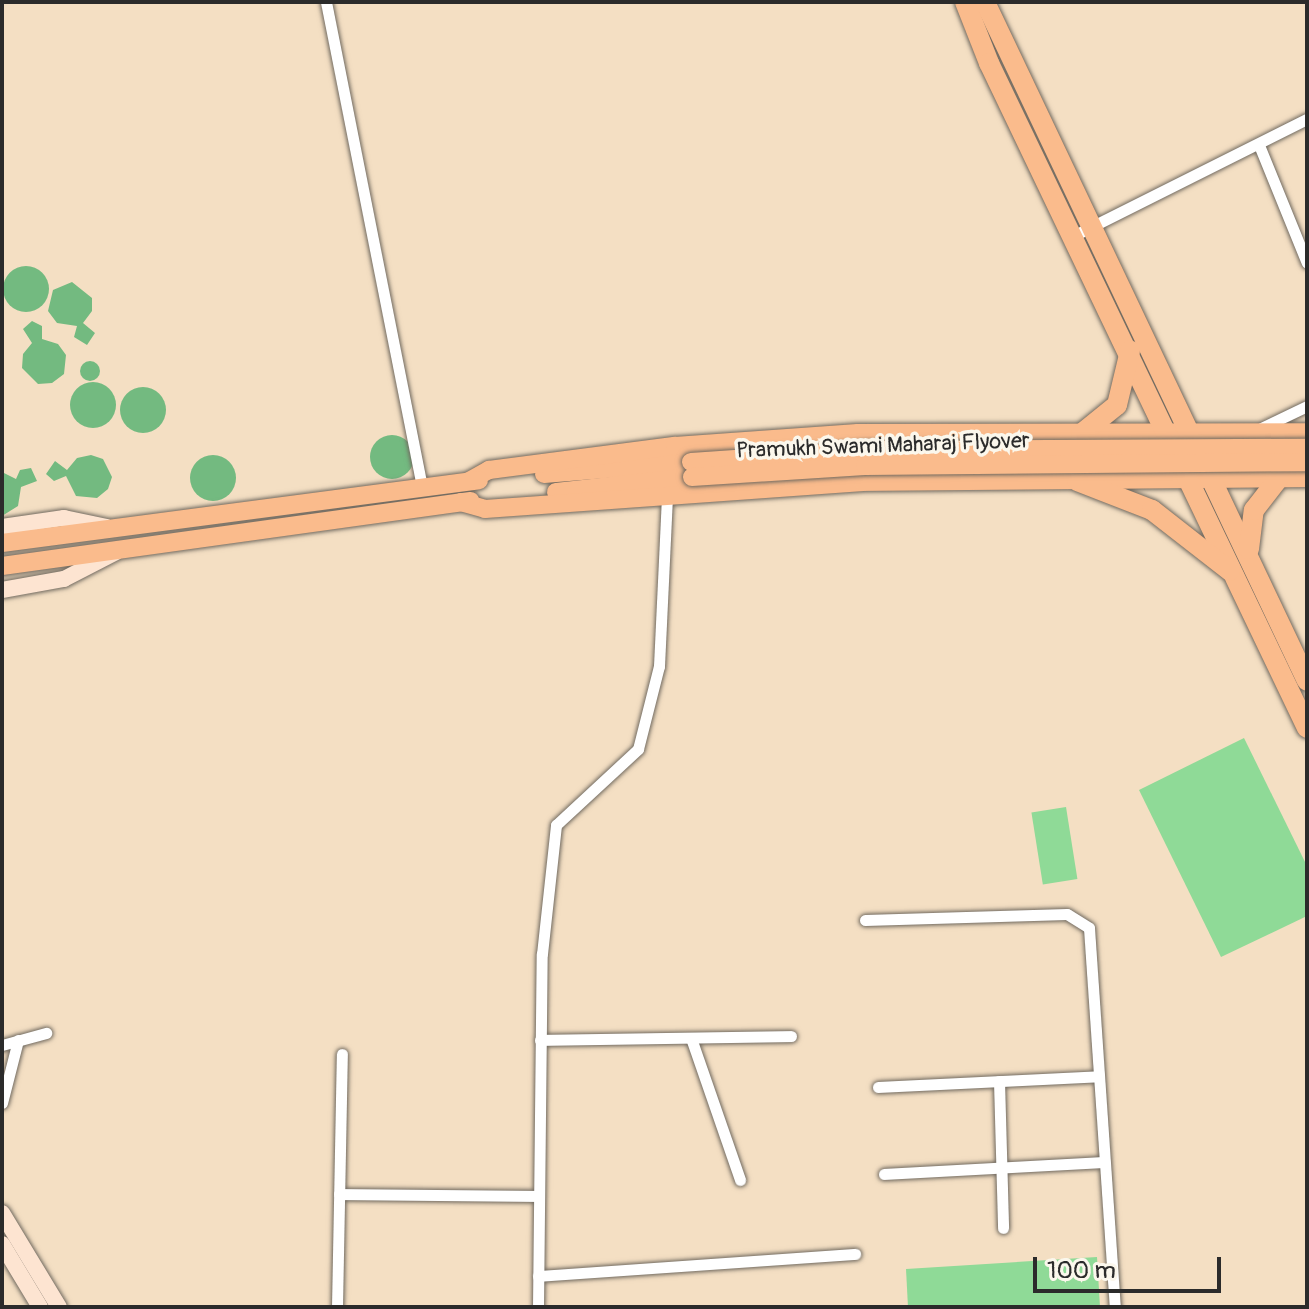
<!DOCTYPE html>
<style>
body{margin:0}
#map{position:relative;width:1309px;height:1309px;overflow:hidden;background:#f4dfc3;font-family:Pangolin,sans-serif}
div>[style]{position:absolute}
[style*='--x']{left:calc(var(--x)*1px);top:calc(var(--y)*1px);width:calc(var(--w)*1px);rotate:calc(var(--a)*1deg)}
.green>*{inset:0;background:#8fda97;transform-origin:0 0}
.forest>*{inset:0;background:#73ba80}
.round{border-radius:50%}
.roads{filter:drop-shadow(0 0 2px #716a60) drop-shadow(0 0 2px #716a60)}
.street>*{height:11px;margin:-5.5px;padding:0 5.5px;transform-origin:5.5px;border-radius:5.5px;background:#fff}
.secondary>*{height:16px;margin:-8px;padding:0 8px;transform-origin:8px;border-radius:8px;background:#fde4d1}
.primary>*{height:18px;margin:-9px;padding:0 9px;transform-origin:9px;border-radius:9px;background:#fabb8c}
.highway>*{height:20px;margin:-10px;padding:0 10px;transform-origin:10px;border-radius:10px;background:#fabb8c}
.bridges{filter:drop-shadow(0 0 2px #716a60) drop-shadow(0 0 2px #716a60)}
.primary-bridge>*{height:18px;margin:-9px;padding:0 9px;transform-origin:9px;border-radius:9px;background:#fabb8c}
span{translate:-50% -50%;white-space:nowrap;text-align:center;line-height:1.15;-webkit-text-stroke:7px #fbf7ec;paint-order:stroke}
.street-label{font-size:22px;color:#2b2b2b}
.frame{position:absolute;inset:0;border:4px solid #2b2b2b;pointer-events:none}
.scale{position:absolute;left:1033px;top:1257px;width:188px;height:36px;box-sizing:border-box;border:4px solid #2b2b2b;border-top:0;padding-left:10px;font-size:24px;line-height:28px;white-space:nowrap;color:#2b2b2b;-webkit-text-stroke:6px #fbf7ec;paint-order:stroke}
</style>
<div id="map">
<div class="green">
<div style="clip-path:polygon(1244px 738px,1307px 866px,1307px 916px,1221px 957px,1139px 790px)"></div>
<div style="left:1066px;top:807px;width:73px;height:35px;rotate:81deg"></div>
<div style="clip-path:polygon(1097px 1257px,1100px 1307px,908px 1307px,906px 1269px)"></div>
</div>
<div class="forest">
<div class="round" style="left:3px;top:266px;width:46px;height:46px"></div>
<div style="clip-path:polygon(72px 282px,92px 298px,92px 311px,83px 323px,95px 333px,87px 345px,74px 337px,77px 326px,57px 323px,48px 311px,53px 290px)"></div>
<div style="clip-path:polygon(32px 321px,42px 326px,42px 339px,58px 344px,66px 355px,64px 374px,52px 383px,38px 384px,22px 368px,23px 354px,32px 343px,23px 329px)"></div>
<div class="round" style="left:80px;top:361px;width:20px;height:20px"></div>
<div class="round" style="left:70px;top:382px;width:46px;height:46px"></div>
<div class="round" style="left:120px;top:387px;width:46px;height:46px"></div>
<div class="round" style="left:370px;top:435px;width:44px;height:44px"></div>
<div style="clip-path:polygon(91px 455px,103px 459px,112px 477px,108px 489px,97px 498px,76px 496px,66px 476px,54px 481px,46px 474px,55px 461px,67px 470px,77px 458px)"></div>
<div class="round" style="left:190px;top:455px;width:46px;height:46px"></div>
<div style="clip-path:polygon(31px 468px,37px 481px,21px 487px,18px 506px,2px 516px,2px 472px,16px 479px,20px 470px)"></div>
</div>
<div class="roads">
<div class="street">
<div style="--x:326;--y:2;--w:493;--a:78.8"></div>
<div style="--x:1259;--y:145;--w:127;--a:67.9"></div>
<div style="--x:1075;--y:235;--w:259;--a:-26.6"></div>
<div style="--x:1259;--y:429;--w:53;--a:-25.6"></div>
<div style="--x:865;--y:920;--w:202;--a:-1.7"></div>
<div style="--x:1067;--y:914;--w:26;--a:32"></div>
<div style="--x:1089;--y:928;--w:380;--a:86.1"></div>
<div style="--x:540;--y:1040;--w:251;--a:-0.9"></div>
<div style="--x:692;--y:1041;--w:147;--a:70.9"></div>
<div style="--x:2;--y:1045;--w:46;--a:-15.3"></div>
<div style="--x:999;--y:1081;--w:147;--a:88.4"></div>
<div style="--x:878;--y:1087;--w:221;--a:-2.8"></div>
<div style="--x:2;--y:1103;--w:65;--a:-75.7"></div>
<div style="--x:884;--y:1174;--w:219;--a:-3.1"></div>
<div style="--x:339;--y:1194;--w:197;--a:0.6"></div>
<div style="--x:538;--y:1276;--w:318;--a:-4"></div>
<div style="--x:337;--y:1307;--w:253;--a:-88.9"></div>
<div style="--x:538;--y:1307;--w:353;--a:-89.4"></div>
<div style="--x:542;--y:954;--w:130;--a:-83.8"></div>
<div style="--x:556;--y:825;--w:112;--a:-42.8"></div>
<div style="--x:638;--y:749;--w:86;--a:-75.8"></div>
<div style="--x:659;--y:666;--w:170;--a:-87.3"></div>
</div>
<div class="secondary">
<div style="--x:2;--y:527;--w:63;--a:-8.3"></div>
<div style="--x:64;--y:518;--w:44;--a:11.8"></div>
<div style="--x:2;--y:590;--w:63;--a:-10.1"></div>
<div style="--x:64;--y:579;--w:59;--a:-27.4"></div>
<div style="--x:2;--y:1213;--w:110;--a:58.8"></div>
<div style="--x:2;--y:1244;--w:74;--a:58.9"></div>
</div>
<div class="primary">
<div style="--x:544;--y:474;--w:147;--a:-4.7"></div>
<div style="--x:469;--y:481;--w:23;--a:-29"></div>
<div style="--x:489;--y:470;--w:188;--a:-7.4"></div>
<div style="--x:675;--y:446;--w:183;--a:-4.1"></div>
<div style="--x:858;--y:433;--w:449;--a:-0.1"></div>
<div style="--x:556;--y:492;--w:137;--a:-6.3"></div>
<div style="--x:461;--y:502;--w:25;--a:16"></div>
<div style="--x:485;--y:509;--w:379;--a:-4.1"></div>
<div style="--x:863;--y:482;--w:444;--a:-0.5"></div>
<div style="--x:2;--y:543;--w:481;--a:-7.5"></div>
<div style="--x:2;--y:566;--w:473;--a:-7.9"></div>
</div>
<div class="highway">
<div style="--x:965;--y:2;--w:66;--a:68.5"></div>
<div style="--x:989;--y:63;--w:737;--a:64.44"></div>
<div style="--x:985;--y:2;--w:751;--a:64.63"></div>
<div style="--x:1081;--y:434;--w:46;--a:-38.9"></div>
<div style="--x:1117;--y:405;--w:56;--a:-76.5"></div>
<div style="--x:1077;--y:481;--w:80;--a:21.1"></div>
<div style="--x:1152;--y:510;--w:99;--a:38"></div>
<div style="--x:1249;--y:549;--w:39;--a:-83"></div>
<div style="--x:1254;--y:510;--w:41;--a:-52"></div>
</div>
</div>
<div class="bridges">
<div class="primary-bridge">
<div style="--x:691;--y:462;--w:174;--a:-3.9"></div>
<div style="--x:865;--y:450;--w:442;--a:-0.3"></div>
<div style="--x:692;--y:477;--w:173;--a:-3.6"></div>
<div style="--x:865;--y:466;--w:442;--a:-0.5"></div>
</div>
</div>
<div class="street-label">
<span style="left:883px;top:446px;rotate:-2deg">Pramukh Swami Maharaj Flyover</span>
</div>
<div class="frame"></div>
<div class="scale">100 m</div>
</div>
